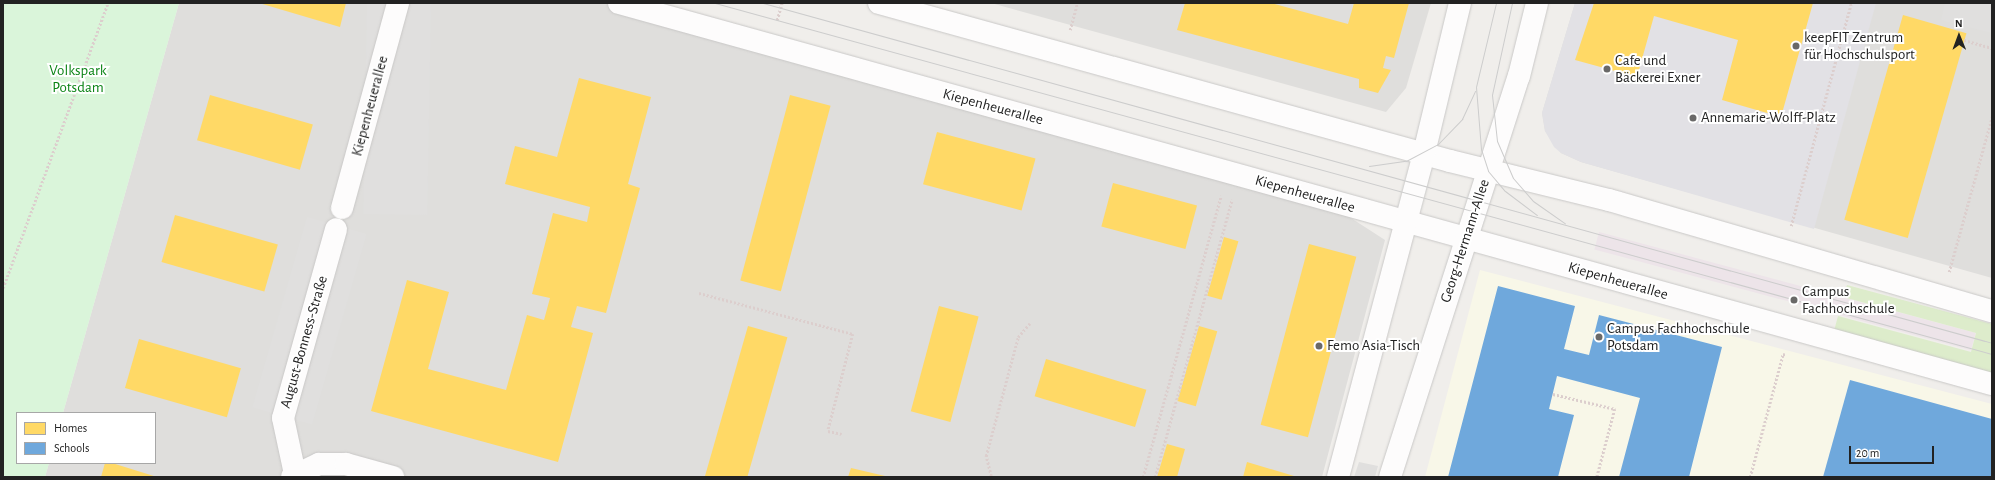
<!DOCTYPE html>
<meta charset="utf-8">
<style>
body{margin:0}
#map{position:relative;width:1995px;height:480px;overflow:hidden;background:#f0eeeb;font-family:"Alegreya Sans",sans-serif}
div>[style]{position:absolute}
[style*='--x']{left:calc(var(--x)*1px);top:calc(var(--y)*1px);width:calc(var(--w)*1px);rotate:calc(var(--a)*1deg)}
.residential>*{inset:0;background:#dfdedc}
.industrial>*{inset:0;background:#ede4e9;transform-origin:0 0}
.education>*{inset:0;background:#f8f7e8}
.grass>*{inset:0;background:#ddeccb}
.park>*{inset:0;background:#daf5da}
.parking>*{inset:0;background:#e0dfde;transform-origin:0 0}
.plaza>*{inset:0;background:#e2e1e5}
.homes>*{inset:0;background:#ffd966;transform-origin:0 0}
.schools>*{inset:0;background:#6fa8dc}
.path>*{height:2.5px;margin-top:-1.25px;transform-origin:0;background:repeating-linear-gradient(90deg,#dccecd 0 2px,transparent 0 4px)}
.roads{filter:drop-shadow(0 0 1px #c9c8c7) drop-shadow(0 0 1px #c9c8c7)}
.minor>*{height:22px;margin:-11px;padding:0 11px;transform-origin:11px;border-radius:11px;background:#fdfcfc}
.tram>*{height:1px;margin:-0.5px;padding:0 0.5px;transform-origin:0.5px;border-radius:0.5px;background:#ccc}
.dots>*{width:11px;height:11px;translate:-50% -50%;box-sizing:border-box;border:2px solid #fff;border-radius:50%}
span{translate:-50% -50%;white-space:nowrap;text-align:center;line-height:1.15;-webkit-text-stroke:4px #fff;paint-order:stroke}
.poi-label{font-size:15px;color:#222}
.left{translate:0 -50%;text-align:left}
.park-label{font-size:15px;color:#0c8416}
.street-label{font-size:15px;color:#222}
.frame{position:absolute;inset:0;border:4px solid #222;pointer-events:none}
.legend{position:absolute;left:16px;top:412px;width:140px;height:52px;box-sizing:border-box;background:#fff;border:1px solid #a7a7a7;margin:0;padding:5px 7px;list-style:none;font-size:12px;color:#222}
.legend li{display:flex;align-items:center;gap:8px;height:20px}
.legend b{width:20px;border:1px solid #a7a7a7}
.north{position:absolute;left:1939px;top:16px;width:40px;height:40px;-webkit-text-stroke:3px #fff;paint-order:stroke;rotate:359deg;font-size:11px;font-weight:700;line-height:16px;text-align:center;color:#222}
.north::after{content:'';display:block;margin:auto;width:14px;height:18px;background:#222;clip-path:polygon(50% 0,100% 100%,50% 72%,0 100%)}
.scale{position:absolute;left:1849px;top:446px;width:85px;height:18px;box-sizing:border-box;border:2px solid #222;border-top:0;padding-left:5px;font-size:12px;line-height:14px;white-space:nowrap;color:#222;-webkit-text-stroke:3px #fff;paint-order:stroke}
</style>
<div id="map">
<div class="residential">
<div style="clip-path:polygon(179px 3px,619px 3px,1320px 198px,1385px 240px,1322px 477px,45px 477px,49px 463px,155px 463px,155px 413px,63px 413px)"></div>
<div style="clip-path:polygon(991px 3px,1431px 3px,1406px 88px,1386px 112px)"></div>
<div style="clip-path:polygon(1575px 3px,1992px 3px,1992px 278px,1581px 162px,1561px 153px,1545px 131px,1542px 113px)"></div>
</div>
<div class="industrial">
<div style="left:1599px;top:232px;width:390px;height:18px;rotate:15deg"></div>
</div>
<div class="education">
<div style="clip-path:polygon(1480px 270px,1992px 404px,1992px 477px,1425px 477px)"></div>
</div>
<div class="grass">
<div style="clip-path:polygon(1847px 285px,1992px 324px,1992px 374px,1834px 331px,1838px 316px,1971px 352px,1976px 333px,1843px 297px)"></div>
</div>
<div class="park">
<div style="clip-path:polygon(3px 3px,179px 3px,63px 413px,17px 413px,17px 463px,49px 463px,45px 477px,3px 477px)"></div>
</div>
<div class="parking">
<div style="left:367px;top:3px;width:64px;height:211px;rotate:1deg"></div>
<div style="clip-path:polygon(1945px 3px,1992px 3px,1992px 33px,1941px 20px)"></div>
<div style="left:307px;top:217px;width:62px;height:198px;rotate:16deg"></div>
<div style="clip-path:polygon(1359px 462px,1378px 466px,1375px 477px,1354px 477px)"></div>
</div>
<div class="plaza">
<div style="clip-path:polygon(1575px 3px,1876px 3px,1814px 229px,1581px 162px,1561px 153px,1554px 147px,1545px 131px,1542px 113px)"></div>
</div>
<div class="homes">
<div style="clip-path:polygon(259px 3px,346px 3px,340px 27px)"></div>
<div style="clip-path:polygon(1185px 3px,1271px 3px,1348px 24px,1354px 3px,1409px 3px,1394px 58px,1386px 56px,1383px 68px,1391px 70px,1378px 93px,1359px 88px,1359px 79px,1177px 30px)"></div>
<div style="clip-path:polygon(1594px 3px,1813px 3px,1781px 117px,1722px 100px,1738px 40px,1654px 16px,1637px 77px,1575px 60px)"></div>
<div style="left:1903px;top:15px;width:66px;height:213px;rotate:16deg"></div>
<div style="clip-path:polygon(579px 78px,651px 97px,628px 184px,640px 188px,606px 313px,577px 306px,571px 327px,593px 333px,558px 462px,371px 411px,407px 280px,449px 292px,428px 369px,506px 390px,527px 315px,544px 320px,550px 298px,532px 294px,553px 213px,587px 222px,590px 207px,505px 184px,515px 146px,557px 157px)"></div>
<div style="left:210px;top:95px;width:107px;height:47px;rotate:16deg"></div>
<div style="left:790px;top:95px;width:42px;height:192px;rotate:15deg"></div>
<div style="left:937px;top:132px;width:102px;height:54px;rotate:15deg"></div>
<div style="left:1113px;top:183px;width:87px;height:45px;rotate:15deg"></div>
<div style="left:175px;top:215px;width:107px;height:49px;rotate:16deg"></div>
<div style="left:1224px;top:237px;width:15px;height:61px;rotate:16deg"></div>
<div style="left:1309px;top:244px;width:49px;height:187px;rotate:15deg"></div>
<div style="left:939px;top:306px;width:41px;height:109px;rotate:15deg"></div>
<div style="left:748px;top:326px;width:41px;height:157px;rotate:16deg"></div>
<div style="left:1199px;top:326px;width:19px;height:78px;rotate:16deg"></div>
<div style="left:139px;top:339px;width:106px;height:51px;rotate:16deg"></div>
<div style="left:1046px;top:359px;width:105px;height:39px;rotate:17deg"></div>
<div style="clip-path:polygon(1167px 444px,1185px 449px,1177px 477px,1157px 477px)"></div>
<div style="clip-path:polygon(1247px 462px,1294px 476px,1293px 477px,1243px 477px)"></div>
<div style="clip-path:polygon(105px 463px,112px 463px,157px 477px,101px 477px)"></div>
<div style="clip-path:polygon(851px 468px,885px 476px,885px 477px,848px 477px)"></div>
</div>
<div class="schools">
<div style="clip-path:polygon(1498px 286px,1575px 306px,1564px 349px,1589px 355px,1599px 315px,1722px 347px,1689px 477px,1619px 477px,1640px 398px,1557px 376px,1549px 409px,1574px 415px,1558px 477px,1448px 477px)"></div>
<div style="clip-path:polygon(1850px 380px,1992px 419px,1992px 477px,1823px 477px)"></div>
</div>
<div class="path">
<div style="--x:777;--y:20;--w:18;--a:-74"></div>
<div style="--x:1070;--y:30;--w:28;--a:-75"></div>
<div style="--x:1964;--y:40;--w:29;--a:16"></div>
<div style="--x:1791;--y:226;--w:231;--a:-74.9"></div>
<div style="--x:1949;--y:272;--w:161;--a:-74.5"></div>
<div style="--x:3;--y:288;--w:304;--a:-69.8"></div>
<div style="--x:699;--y:293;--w:159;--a:14.9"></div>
<div style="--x:853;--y:334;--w:100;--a:104.5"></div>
<div style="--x:828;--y:431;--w:14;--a:12"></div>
<div style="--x:1827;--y:312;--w:21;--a:-73"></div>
<div style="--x:1553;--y:394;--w:64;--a:13.6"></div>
<div style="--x:1615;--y:409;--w:70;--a:104.8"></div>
<div style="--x:991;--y:476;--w:21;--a:-104"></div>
<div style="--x:986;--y:456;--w:123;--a:-74.9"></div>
<div style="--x:1018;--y:337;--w:18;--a:-49"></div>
<div style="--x:1143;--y:477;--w:292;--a:-74.5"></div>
<div style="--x:1155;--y:477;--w:288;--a:-74.5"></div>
<div style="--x:1750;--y:477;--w:127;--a:-75"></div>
<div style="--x:1783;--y:354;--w:3;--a:18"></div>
</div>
<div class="roads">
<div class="minor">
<div style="--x:619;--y:3;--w:1425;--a:15.51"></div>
<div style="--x:879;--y:3;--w:592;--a:15.47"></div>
<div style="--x:1450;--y:161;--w:164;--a:13.8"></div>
<div style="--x:1609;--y:200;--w:399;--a:16.2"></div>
<div style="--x:342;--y:208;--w:213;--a:-74.7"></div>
<div style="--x:295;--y:474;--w:57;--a:-102.1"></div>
<div style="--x:283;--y:418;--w:196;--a:-74.3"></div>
<div style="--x:292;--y:477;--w:30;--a:-26"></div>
<div style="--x:319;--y:464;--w:27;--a:0"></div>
<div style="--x:346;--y:464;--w:49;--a:15.5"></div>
<div style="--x:1338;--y:477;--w:335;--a:-75.1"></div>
<div style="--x:1424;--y:153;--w:154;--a:-76.5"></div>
<div style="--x:1390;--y:477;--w:421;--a:-72.2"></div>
<div style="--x:1519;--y:76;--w:75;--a:-76.1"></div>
</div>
</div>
<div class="tram">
<div style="--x:715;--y:3;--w:1324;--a:15.37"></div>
<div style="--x:763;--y:3;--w:1275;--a:15.46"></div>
<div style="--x:1496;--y:3;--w:86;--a:103.4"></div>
<div style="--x:1476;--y:87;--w:62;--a:85.4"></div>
<div style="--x:1481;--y:149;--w:23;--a:72"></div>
<div style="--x:1488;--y:171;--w:26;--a:50"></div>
<div style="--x:1505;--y:191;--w:40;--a:37"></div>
<div style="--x:1512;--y:3;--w:94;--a:102.3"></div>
<div style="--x:1492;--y:95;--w:46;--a:83.8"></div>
<div style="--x:1497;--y:141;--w:40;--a:66.6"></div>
<div style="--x:1513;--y:178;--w:30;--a:49"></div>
<div style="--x:1533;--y:201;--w:39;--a:35"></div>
<div style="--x:1369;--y:166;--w:37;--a:-8"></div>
<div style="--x:1406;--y:161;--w:36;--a:-28"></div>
<div style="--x:1438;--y:144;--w:35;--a:-46"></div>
<div style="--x:1462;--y:119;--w:31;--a:-65"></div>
</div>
<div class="dots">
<div style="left:1796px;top:46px;background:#6a6968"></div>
<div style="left:1607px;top:69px;background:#6a6968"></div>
<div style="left:1693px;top:118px;background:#6a6968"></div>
<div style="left:1794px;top:300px;background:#6a6968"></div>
<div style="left:1599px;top:337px;background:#6a6968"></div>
<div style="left:1319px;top:346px;background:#6a6968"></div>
</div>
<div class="poi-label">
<span class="left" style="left:1804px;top:46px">keepFIT Zentrum<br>für Hochschulsport</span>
<span class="left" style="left:1615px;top:69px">Cafe und<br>Bäckerei Exner</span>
<span class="left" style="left:1701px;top:118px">Annemarie-Wolff-Platz</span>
<span class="left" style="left:1802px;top:300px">Campus<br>Fachhochschule</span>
<span class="left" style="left:1607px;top:337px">Campus Fachhochschule<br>Potsdam</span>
<span class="left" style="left:1327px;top:346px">Femo Asia-Tisch</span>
</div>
<div class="park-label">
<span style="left:78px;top:79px">Volkspark<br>Potsdam</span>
</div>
<div class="street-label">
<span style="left:370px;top:106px;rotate:-75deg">Kiepenheuerallee</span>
<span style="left:993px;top:107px;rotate:15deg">Kiepenheuerallee</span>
<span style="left:1305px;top:194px;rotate:16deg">Kiepenheuerallee</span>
<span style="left:1465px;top:241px;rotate:-72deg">Georg-Hermann-Allee</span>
<span style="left:1618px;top:281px;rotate:16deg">Kiepenheuerallee</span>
<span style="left:304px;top:342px;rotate:-74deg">August-Bonness-Straße</span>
</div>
<div class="frame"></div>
<ul class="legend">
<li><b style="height:11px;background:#ffd966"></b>Homes</li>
<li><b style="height:11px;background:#6fa8dc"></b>Schools</li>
</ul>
<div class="north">N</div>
<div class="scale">20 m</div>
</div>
